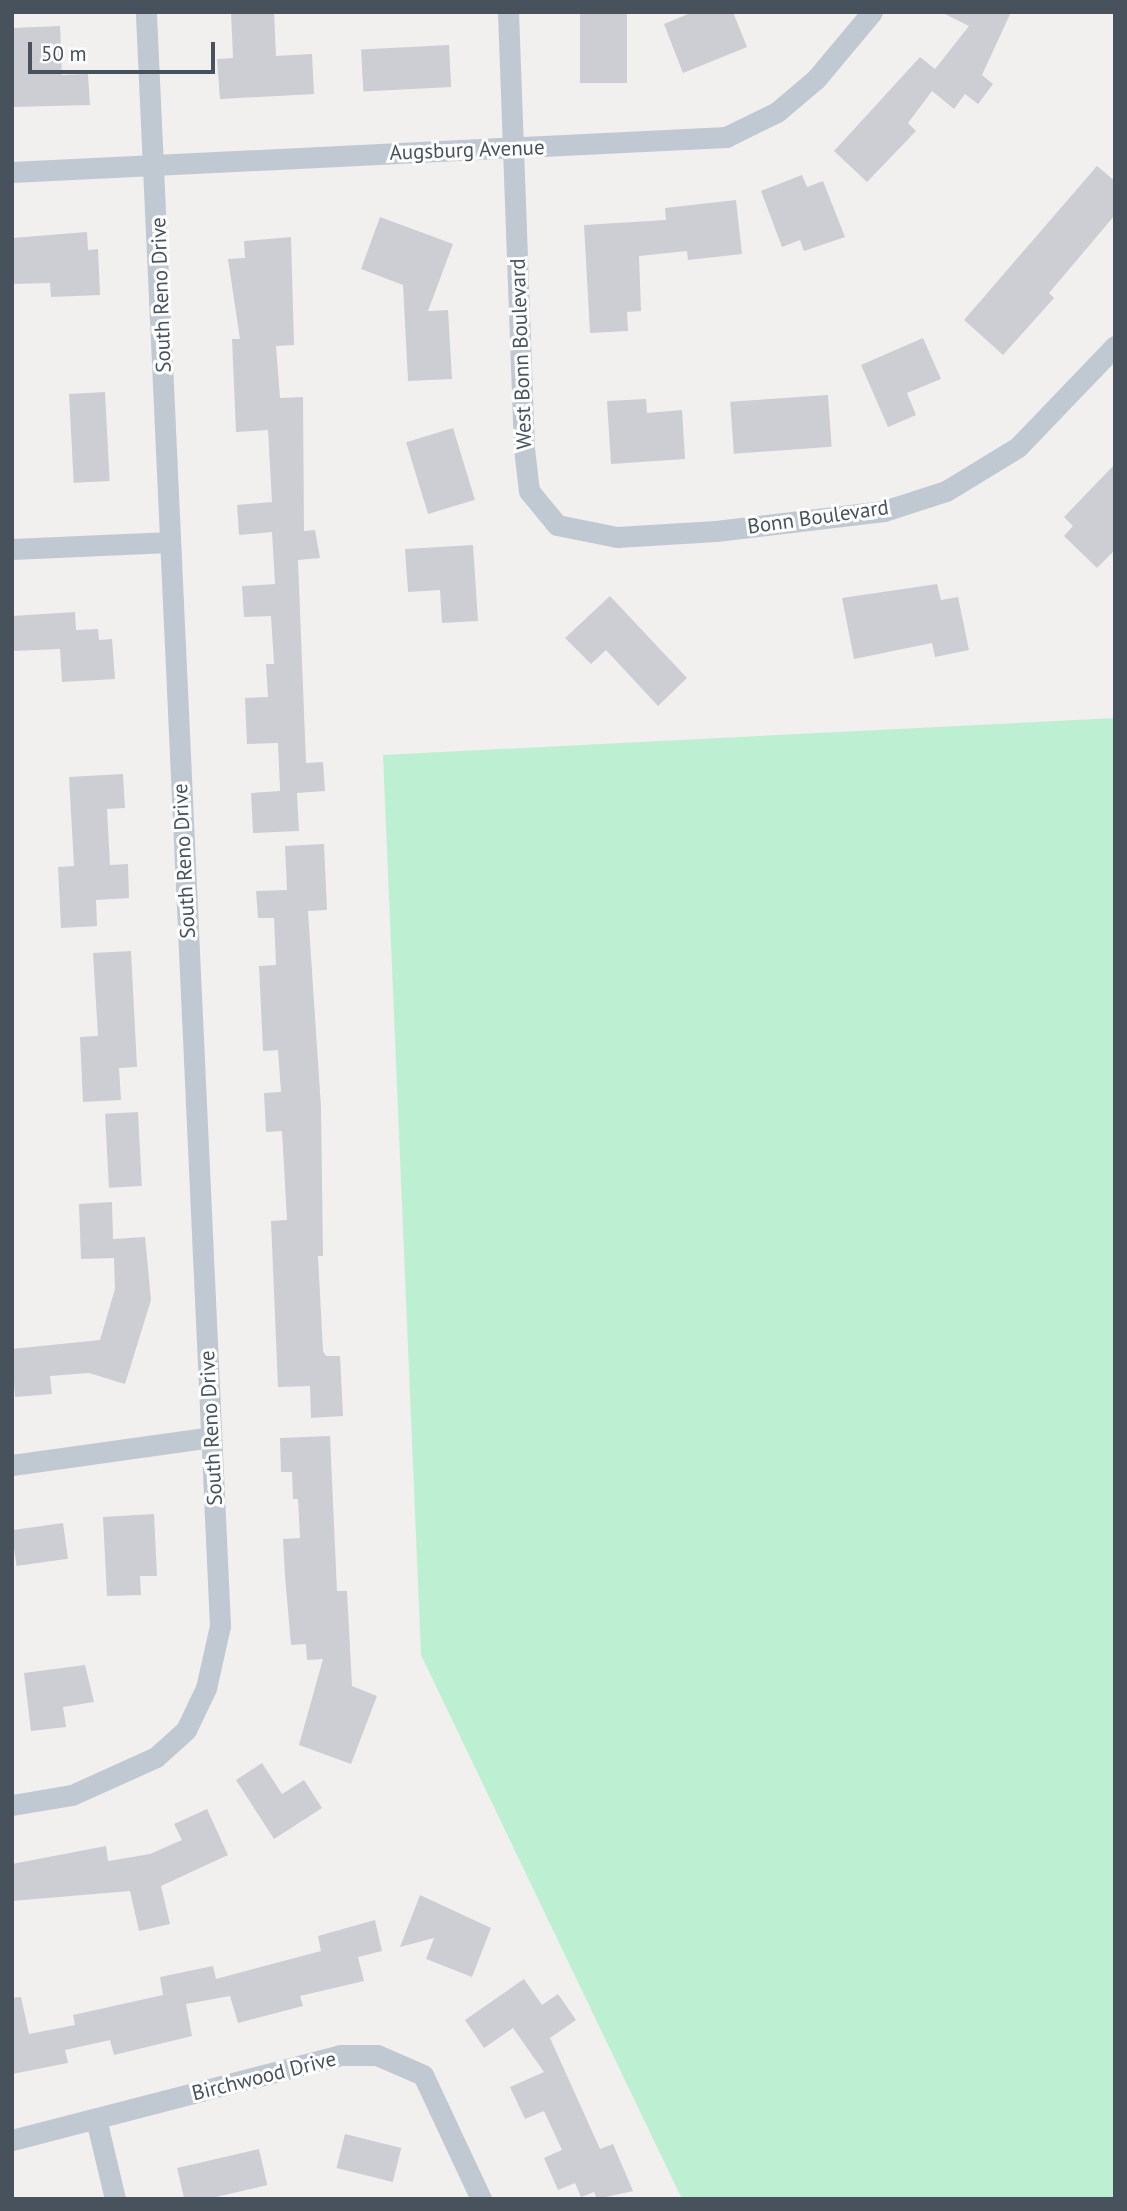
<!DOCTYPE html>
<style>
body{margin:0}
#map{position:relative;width:1127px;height:2211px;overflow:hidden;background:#f2efef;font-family:"PT Sans",sans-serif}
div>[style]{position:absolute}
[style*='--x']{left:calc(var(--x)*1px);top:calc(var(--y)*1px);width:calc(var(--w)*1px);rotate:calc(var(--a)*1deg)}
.green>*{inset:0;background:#bdf0d2}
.building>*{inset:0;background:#ccced4;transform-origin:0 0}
.minor>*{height:21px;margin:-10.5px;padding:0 10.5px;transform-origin:10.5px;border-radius:10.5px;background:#c0c9d1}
span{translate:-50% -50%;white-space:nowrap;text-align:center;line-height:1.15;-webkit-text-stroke:6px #fff;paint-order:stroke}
.street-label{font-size:21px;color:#47525d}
.frame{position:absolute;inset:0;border:14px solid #47525d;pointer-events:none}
.scale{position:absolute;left:28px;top:42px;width:187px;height:32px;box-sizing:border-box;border:4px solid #47525d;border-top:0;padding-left:9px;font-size:21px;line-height:24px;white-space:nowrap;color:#47525d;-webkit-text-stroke:5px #fff;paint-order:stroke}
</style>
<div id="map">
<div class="green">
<div style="clip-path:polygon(1115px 718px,1115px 2199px,682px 2199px,421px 1655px,383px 755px)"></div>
</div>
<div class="building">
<div style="clip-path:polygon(231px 12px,274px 12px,276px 56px,312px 54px,314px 94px,220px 99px,217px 59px,233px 58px)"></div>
<div style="left:580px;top:12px;width:47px;height:71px"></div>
<div style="clip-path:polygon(693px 12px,733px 12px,747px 47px,683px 73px,664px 24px)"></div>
<div style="clip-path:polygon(941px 12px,1011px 12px,982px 75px,993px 84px,978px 104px,965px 94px,954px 109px,932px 91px,908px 123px,916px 131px,867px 182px,834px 151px,920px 57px,935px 69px,969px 26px)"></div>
<div style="clip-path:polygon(60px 26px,62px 75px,88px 74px,90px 105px,12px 107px,12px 28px)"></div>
<div style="left:449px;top:45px;width:42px;height:88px;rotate:87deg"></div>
<div style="clip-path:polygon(1097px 166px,1115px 181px,1115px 215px,1049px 293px,1054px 298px,1003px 355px,964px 320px)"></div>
<div style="clip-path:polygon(802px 175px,807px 187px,823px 181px,845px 237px,804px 251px,800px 240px,782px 247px,761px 191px)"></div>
<div style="clip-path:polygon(736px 200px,742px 254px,688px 260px,687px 251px,639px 256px,641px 311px,627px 312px,628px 331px,590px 333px,584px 225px,666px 220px,665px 208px)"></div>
<div style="clip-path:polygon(380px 217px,453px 244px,428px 311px,448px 310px,452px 379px,408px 381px,403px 285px,361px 269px)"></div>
<div style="clip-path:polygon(87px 232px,88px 250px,98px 249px,100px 295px,51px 297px,50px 283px,12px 284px,12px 238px)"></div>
<div style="clip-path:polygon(291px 237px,294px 345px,276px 346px,280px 398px,303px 397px,304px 531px,315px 530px,320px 558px,298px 560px,306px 763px,323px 762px,325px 791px,297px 793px,299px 831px,253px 833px,251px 793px,280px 791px,278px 743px,247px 744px,245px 698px,268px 697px,266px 664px,274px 664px,271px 616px,244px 617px,242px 586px,275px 584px,272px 532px,239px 535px,237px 505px,272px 502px,268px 430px,236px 432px,232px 339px,240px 339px,228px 259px,245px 258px,244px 241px)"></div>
<div style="clip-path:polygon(923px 338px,941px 379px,907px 393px,916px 415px,888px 427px,861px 365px)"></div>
<div style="left:105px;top:392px;width:89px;height:36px;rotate:87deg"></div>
<div style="left:828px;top:395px;width:52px;height:98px;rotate:86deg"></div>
<div style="clip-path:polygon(646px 399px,647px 413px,682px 410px,685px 459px,611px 464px,607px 401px)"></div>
<div style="left:453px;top:428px;width:75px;height:49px;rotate:73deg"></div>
<div style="clip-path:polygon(1115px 464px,1115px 550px,1097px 568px,1064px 536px,1073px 526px,1064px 517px)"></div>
<div style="clip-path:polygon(473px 545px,478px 621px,442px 623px,440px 590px,408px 592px,405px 549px)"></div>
<div style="clip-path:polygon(937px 584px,941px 600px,958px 597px,969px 650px,935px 657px,932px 643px,854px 659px,842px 598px)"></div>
<div style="clip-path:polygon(610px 596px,687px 678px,658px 706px,606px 650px,591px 664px,565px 638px)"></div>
<div style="clip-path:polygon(75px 612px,76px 630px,98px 629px,99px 640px,112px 639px,115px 679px,62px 682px,60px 649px,12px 651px,12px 616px)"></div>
<div style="clip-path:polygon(123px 774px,125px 808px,107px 809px,110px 865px,128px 864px,129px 898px,96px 900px,97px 926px,61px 928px,58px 867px,74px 866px,69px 777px)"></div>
<div style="clip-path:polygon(324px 844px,327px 910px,308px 911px,321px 1107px,323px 1256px,318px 1256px,323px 1351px,326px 1356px,340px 1356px,343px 1416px,311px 1418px,310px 1386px,278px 1387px,271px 1221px,287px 1220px,282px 1131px,266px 1132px,264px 1093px,281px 1092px,278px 1050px,263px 1051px,259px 966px,276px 965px,274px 918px,258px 918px,256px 891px,287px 890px,285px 846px)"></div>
<div style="clip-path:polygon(131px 951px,137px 1067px,119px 1068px,121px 1100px,83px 1102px,80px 1037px,98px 1036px,93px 953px)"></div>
<div style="left:138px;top:1112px;width:74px;height:33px;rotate:87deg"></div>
<div style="clip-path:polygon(112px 1202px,113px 1239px,145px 1237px,151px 1300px,125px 1384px,89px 1373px,50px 1376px,52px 1394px,15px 1397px,12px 1349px,100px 1340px,115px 1289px,114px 1258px,81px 1259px,79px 1204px)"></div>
<div style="clip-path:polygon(330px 1436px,337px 1591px,347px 1591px,352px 1686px,377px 1696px,351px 1764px,299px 1745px,323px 1659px,307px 1660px,306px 1644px,291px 1645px,285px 1576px,283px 1539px,300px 1538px,298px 1499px,293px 1499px,292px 1472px,281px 1472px,280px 1438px)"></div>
<div style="clip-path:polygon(154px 1514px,157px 1576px,140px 1576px,141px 1595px,107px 1596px,103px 1517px)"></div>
<div style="left:63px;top:1523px;width:36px;height:52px;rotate:82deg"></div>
<div style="clip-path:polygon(85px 1665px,94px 1702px,63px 1707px,66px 1727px,31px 1731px,24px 1673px)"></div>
<div style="clip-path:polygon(262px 1763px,282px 1794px,304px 1780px,322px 1808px,274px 1839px,236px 1780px)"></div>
<div style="clip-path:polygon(207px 1809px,228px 1855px,161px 1886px,170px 1924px,139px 1931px,130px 1891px,12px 1901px,12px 1864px,106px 1846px,108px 1861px,150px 1854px,182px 1840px,174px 1824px)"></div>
<div style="clip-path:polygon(420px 1895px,491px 1928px,472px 1977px,426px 1959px,434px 1938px,400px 1947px)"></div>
<div style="clip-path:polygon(375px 1920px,382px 1951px,358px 1957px,364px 1981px,300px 1996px,303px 2006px,238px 2023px,230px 1996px,186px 2004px,192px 2036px,114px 2055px,110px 2040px,65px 2050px,68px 2063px,12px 2074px,12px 1998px,21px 1997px,29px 2034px,75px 2025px,73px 2015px,163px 1995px,160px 1977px,213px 1966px,216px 1979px,321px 1951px,318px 1936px)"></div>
<div style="clip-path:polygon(524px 1979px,542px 2005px,558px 1994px,576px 2020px,550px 2038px,600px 2149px,613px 2144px,633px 2191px,597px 2199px,594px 2192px,581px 2197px,575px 2183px,558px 2190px,544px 2158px,562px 2150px,544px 2111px,525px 2119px,510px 2087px,544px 2072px,513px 2028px,484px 2048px,465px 2020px)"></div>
<div style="left:345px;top:2134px;width:58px;height:35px;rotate:14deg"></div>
<div style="left:259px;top:2149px;width:37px;height:84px;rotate:77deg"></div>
</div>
<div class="minor">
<div style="--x:508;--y:12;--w:436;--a:87.9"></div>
<div style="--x:524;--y:448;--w:43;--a:83.4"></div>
<div style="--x:529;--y:491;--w:44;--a:50.5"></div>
<div style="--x:557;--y:525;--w:61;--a:11.3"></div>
<div style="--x:617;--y:537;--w:99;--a:-3.5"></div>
<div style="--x:716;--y:531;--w:169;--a:-6.8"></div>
<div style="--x:884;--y:511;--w:65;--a:-17.9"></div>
<div style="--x:946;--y:491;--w:84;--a:-31.4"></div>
<div style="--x:1018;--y:447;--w:140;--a:-46.2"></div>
<div style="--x:12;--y:172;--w:715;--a:-2.81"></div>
<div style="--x:726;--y:137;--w:57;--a:-26.1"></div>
<div style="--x:777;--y:112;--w:51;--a:-40.2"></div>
<div style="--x:816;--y:79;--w:87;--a:-50.1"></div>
<div style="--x:12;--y:549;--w:158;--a:-2.5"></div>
<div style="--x:12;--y:1465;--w:201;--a:-8"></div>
<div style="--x:12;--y:1805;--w:61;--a:-9.5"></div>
<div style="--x:72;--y:1795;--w:92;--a:-24.3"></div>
<div style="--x:156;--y:1757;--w:40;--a:-42"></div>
<div style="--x:186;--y:1730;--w:47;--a:-64.5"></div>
<div style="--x:206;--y:1688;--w:64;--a:-77.3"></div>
<div style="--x:220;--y:1626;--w:1616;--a:-92.63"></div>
<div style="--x:96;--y:2119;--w:82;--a:76.6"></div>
<div style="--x:12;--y:2140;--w:339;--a:-14.5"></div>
<div style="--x:340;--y:2055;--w:37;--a:0"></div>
<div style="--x:377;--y:2055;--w:50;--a:23.5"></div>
<div style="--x:423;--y:2075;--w:137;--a:64.9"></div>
</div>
<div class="street-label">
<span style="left:467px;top:150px;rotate:-2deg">Augsburg Avenue</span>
<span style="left:161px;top:295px;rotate:-92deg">South Reno Drive</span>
<span style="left:521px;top:354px;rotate:-92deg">West Bonn Boulevard</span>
<span style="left:818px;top:517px;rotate:-8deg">Bonn Boulevard</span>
<span style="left:184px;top:861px;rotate:-93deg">South Reno Drive</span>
<span style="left:211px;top:1428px;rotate:-93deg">South Reno Drive</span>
<span style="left:264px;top:2076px;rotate:-14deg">Birchwood Drive</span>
</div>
<div class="frame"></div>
<div class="scale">50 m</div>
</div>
